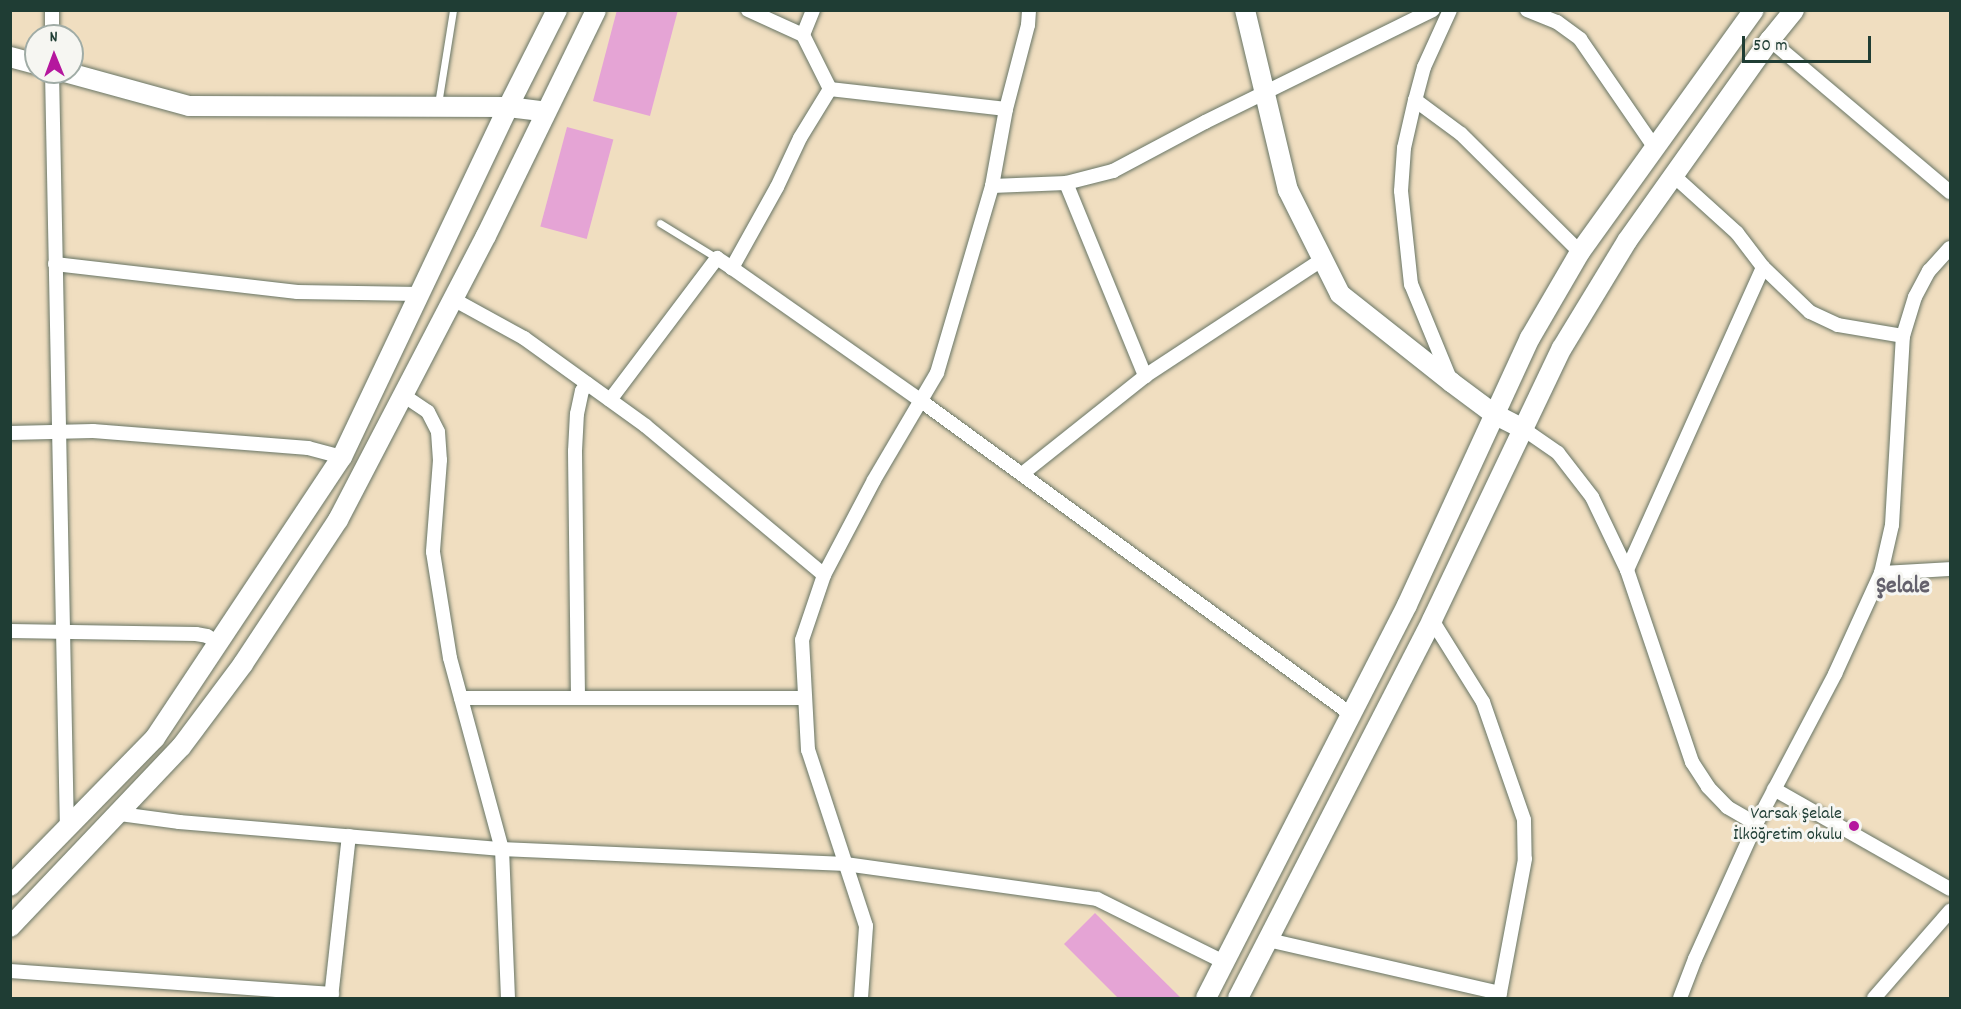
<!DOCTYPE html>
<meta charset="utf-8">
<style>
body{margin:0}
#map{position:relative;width:1961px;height:1009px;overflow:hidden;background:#f0dec0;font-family:Dekko,sans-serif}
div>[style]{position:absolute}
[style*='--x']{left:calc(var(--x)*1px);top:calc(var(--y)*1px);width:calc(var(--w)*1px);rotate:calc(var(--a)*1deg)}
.building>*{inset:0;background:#e5a4d5;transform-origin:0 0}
.roads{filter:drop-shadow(0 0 2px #687565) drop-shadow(0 0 2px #687565)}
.lane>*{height:7px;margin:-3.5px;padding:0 3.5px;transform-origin:3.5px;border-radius:3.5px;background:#fff}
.street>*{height:14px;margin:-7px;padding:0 7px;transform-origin:7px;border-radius:7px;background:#fff}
.secondary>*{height:20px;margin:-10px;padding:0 10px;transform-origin:10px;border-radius:10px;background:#fff}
.dots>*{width:16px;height:16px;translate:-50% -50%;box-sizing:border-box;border:3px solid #f6f6f2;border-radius:50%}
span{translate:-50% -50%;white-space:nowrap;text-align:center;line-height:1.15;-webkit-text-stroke:6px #f6f6f2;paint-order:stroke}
.poi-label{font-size:18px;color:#1f3d34}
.right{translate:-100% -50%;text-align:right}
.district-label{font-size:24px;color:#64616c;font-weight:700}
.frame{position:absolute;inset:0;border:12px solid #1f3d34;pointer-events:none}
.north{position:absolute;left:24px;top:24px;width:60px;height:60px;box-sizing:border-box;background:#f6f6f2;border:2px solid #a0aca6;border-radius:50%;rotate:359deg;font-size:16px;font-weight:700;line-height:24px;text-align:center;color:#1f3d34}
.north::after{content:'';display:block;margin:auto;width:21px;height:27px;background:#b5179e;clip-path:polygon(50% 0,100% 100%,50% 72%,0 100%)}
.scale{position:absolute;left:1742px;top:36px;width:129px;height:27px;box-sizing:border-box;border:3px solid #1f3d34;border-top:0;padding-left:8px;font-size:18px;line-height:21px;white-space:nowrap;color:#1f3d34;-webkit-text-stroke:4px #f6f6f2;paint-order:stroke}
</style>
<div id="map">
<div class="building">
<div style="clip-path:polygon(617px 10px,678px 10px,650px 116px,593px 101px)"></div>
<div style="left:567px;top:127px;width:48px;height:103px;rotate:15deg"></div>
<div style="clip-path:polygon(1095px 913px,1182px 999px,1119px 999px,1064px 944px)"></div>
</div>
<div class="roads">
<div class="lane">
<div style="--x:438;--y:104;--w:95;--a:-80.9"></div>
<div style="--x:660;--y:223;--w:67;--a:31.6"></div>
</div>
<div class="street">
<div style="--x:52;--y:10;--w:26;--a:90"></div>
<div style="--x:748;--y:10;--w:60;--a:24.4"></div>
<div style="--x:803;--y:35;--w:60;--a:63.4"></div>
<div style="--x:830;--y:89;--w:57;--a:121.5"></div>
<div style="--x:800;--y:138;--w:54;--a:115.1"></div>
<div style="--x:777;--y:187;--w:93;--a:119.1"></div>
<div style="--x:732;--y:268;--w:231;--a:35.1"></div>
<div style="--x:921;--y:401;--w:533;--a:36.07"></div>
<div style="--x:1450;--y:10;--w:63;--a:114.5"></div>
<div style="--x:1424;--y:67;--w:34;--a:105"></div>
<div style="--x:1415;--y:100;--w:49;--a:102.9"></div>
<div style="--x:1404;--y:148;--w:43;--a:94"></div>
<div style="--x:1401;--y:191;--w:94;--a:83.9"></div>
<div style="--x:1411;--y:284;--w:105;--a:67.6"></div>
<div style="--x:1527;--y:10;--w:32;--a:22"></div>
<div style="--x:1557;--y:22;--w:29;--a:36"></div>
<div style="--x:1580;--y:39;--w:132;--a:55.5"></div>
<div style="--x:803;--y:35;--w:27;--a:-68"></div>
<div style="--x:1770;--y:40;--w:236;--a:40.2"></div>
<div style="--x:52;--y:72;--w:758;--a:88.87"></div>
<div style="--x:830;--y:89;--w:177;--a:6.5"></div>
<div style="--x:1415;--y:100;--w:57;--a:36.5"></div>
<div style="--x:1461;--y:134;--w:168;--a:44.8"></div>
<div style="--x:1674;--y:176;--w:85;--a:42.1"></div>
<div style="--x:1737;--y:233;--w:43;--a:52.6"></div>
<div style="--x:1763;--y:267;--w:65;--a:43.8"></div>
<div style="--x:1810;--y:312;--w:31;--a:25"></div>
<div style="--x:1838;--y:325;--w:66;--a:9.6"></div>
<div style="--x:1066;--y:183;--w:209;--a:67.7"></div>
<div style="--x:1145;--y:376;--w:213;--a:-33.3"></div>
<div style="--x:992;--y:186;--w:74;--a:-2.3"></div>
<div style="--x:1066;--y:183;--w:49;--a:-14.3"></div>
<div style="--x:1113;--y:171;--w:104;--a:-28"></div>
<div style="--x:1205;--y:122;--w:254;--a:-26.2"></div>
<div style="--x:55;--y:264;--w:244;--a:6.6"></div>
<div style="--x:297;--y:292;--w:122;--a:0.9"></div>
<div style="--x:453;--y:299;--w:81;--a:28.8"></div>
<div style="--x:524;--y:338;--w:150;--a:35.8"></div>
<div style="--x:646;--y:426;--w:232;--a:39.9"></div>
<div style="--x:403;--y:395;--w:30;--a:34"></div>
<div style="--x:428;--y:412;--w:22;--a:63"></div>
<div style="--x:438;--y:432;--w:28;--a:86"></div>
<div style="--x:440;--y:460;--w:92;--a:94.4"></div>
<div style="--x:433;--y:552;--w:107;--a:80.9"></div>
<div style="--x:450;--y:658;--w:198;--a:74.8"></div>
<div style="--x:502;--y:849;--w:149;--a:87.7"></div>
<div style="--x:610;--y:400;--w:178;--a:-53"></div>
<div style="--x:717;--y:258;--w:18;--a:34"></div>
<div style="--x:1522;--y:428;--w:44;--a:34.8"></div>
<div style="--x:1558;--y:453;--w:56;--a:52.3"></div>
<div style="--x:1592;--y:497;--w:81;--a:64.4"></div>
<div style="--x:1627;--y:570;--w:203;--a:71.3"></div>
<div style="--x:1692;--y:762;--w:30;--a:57"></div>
<div style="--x:1708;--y:787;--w:28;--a:46"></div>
<div style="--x:1727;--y:807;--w:34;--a:30"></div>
<div style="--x:10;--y:433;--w:83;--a:-1.4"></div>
<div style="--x:93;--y:431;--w:216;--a:4.5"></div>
<div style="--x:308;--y:448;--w:35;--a:15"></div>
<div style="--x:1022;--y:474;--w:157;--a:-38.5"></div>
<div style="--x:1627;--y:570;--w:332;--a:-65.8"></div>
<div style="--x:1881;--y:573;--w:69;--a:-3.3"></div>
<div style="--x:1432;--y:620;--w:97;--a:58.1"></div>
<div style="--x:1483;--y:702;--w:125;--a:70.8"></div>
<div style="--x:1524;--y:820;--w:39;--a:89"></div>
<div style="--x:1525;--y:859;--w:141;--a:100.6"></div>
<div style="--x:10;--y:631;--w:186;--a:0.9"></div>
<div style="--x:196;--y:634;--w:11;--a:10"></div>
<div style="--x:207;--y:636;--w:13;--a:32"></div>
<div style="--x:461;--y:698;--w:344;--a:0"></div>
<div style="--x:578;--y:698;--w:247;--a:-90.7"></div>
<div style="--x:575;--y:451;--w:37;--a:-87"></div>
<div style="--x:577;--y:414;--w:24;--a:-78"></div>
<div style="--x:582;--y:391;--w:9;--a:-54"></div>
<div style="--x:1774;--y:789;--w:202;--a:29.6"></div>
<div style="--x:120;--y:814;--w:60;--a:7.7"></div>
<div style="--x:179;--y:822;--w:324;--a:4.8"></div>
<div style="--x:502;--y:849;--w:343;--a:2.5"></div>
<div style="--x:845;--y:864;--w:254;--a:7.9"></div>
<div style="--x:1097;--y:899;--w:142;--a:26.4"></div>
<div style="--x:1268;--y:940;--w:238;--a:12.9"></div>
<div style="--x:10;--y:971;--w:323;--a:4.1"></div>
<div style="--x:331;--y:998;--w:163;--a:-83.7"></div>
<div style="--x:861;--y:998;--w:72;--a:-86"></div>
<div style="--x:866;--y:926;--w:185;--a:-108.2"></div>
<div style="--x:808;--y:750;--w:110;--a:-93.1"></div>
<div style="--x:802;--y:640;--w:69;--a:-71.3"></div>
<div style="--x:824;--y:575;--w:107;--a:-62.2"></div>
<div style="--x:874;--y:480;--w:124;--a:-59.5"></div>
<div style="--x:937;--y:373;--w:195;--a:-73.6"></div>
<div style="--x:992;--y:186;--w:78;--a:-79.7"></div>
<div style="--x:1006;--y:109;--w:87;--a:-75.3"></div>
<div style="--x:1028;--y:25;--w:15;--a:-86"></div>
<div style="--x:1680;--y:998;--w:42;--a:-69"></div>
<div style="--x:1695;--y:959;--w:148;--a:-65.7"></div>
<div style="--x:1756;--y:824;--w:170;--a:-62.2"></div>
<div style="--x:1835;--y:674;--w:111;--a:-65.5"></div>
<div style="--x:1881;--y:573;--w:49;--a:-77.1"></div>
<div style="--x:1892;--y:525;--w:189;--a:-86.7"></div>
<div style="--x:1903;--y:336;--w:41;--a:-72.9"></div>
<div style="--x:1915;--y:297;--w:30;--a:-62"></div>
<div style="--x:1929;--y:271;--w:31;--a:-48"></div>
<div style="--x:1874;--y:998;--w:116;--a:-48.9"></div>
</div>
<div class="secondary">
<div style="--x:1245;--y:10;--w:185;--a:76.6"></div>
<div style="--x:1288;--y:190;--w:116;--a:63.4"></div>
<div style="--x:1340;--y:294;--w:142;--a:38.4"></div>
<div style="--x:1451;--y:382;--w:54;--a:36.7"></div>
<div style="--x:1494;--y:414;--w:31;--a:27"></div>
<div style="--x:10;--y:57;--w:27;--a:15"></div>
<div style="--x:65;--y:72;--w:129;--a:15.3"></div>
<div style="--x:189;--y:106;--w:319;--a:0.2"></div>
<div style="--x:508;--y:107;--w:38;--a:7"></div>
<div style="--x:10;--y:886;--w:207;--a:-45.6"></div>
<div style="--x:155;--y:738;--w:338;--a:-56.4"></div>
<div style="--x:342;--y:457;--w:387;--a:-64.6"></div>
<div style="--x:508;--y:107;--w:109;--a:-63.2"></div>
<div style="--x:10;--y:927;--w:248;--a:-46.5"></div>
<div style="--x:181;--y:747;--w:104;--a:-53.2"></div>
<div style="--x:243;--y:664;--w:173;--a:-56.6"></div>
<div style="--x:338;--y:520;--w:320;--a:-62.5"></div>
<div style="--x:486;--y:236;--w:251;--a:-64"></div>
<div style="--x:1206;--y:998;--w:441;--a:-62.9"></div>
<div style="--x:1407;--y:605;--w:294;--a:-65.3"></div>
<div style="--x:1530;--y:338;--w:99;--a:-59.8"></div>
<div style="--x:1580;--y:252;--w:298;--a:-54.3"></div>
<div style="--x:1238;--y:998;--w:425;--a:-62.8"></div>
<div style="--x:1432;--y:620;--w:301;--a:-64.5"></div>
<div style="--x:1562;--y:348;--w:125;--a:-58.7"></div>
<div style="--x:1627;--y:241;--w:247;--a:-54.6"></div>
<div style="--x:1770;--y:40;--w:38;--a:-51"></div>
</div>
</div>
<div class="dots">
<div style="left:1854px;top:826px;background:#b5179e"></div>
</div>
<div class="poi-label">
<span class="right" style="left:1842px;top:826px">Varsak Şelale<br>İlköğretim okulu</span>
</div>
<div class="district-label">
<span style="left:1903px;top:588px">Şelale</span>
</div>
<div class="frame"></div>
<div class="north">N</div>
<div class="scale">50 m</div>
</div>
